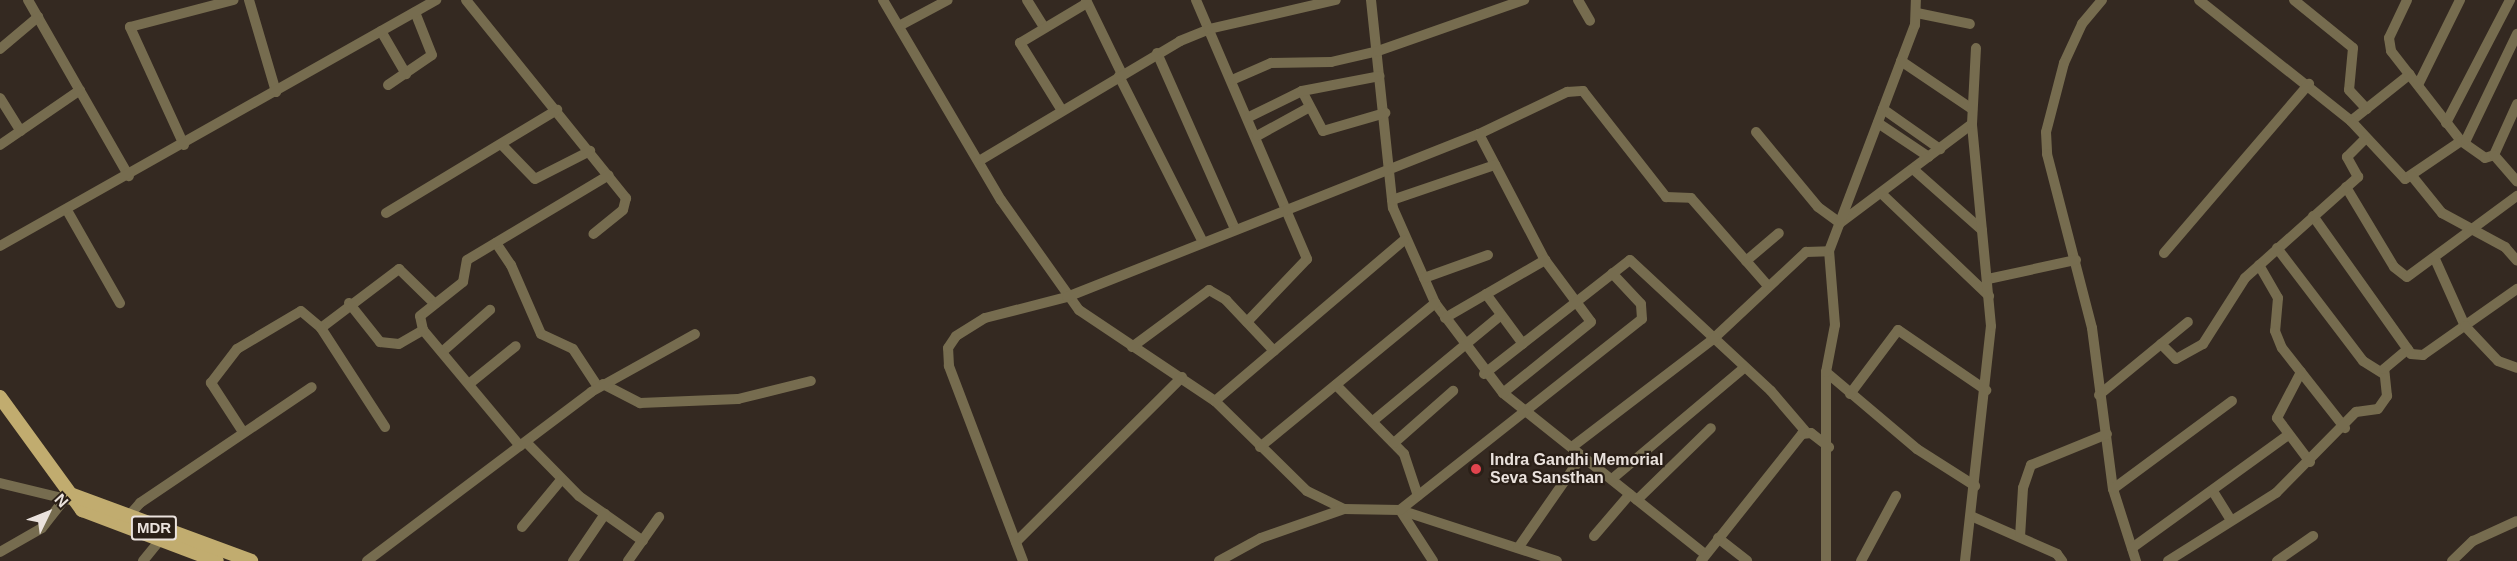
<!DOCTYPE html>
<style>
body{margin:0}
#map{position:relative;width:2517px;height:561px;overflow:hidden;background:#342921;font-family:Arial,sans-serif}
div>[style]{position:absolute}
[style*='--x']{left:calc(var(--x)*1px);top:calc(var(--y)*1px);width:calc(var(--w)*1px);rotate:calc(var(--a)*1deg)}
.minor>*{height:10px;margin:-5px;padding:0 5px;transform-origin:5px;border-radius:5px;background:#766c4f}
.major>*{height:14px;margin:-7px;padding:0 7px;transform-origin:7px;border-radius:7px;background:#c1ac6f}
.dots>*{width:16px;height:16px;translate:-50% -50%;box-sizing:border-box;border:3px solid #2a1f17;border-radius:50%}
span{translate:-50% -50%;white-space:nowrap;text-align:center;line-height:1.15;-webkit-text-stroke:4.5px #2a1f17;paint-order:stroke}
.shield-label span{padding:2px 4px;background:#2a1f17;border:2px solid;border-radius:4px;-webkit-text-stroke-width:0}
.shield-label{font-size:15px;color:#eae2dd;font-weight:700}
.poi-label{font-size:16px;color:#eae2dd;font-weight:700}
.left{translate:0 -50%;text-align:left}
.north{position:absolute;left:18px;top:483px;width:60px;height:60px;-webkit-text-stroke:4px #2a1f17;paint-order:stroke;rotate:47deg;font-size:16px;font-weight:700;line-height:24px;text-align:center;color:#eae2dd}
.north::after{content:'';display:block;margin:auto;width:21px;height:27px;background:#eae2dd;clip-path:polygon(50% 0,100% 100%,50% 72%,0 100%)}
</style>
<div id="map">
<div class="minor">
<div style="--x:28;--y:0;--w:203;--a:60.2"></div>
<div style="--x:249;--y:0;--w:96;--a:73.6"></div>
<div style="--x:466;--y:0;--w:255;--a:51.1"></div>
<div style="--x:626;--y:198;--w:12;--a:104"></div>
<div style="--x:623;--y:210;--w:38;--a:141"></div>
<div style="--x:883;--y:0;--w:232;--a:59.5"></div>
<div style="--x:1001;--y:200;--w:135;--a:54.7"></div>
<div style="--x:1079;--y:310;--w:164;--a:33.8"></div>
<div style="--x:1215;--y:401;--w:129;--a:44.4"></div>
<div style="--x:1307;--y:491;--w:41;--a:25.9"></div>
<div style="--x:1344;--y:509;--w:56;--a:1"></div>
<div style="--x:1400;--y:510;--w:165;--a:18"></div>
<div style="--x:1027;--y:0;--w:32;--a:58"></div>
<div style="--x:1086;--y:0;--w:82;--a:64.1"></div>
<div style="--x:1196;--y:0;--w:282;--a:66.8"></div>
<div style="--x:1307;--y:259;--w:87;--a:133.6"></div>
<div style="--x:1371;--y:0;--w:209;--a:84"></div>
<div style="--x:1393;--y:208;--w:104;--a:66.1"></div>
<div style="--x:1435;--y:303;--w:113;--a:52.9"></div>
<div style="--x:1503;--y:393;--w:258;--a:38.6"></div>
<div style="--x:1578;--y:0;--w:24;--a:60"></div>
<div style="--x:2102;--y:0;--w:31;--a:130"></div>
<div style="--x:2082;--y:24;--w:43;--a:114.8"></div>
<div style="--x:2064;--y:63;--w:71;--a:104.6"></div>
<div style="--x:2046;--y:132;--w:22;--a:87"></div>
<div style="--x:2047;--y:154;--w:180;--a:75.5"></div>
<div style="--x:2092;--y:328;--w:162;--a:82.6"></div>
<div style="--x:2113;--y:489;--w:76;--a:72.3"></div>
<div style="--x:2199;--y:0;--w:194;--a:38.5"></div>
<div style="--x:2351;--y:121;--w:75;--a:-38.5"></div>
<div style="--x:2294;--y:0;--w:76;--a:39.1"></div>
<div style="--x:2353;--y:48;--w:42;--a:95.4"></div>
<div style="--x:2349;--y:90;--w:26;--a:47"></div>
<div style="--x:2407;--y:0;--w:42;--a:115.3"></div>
<div style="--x:2389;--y:38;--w:13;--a:81"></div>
<div style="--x:2391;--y:51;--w:114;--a:52.1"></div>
<div style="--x:1917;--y:13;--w:54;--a:11.7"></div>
<div style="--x:899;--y:26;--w:55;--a:-28"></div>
<div style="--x:381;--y:31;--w:50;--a:59.8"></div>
<div style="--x:0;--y:49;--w:50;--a:-40.1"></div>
<div style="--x:1157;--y:53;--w:190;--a:66.1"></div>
<div style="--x:1901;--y:61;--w:86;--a:34.1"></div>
<div style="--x:1119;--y:76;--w:184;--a:63.2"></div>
<div style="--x:1232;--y:80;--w:43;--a:-23.6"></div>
<div style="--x:1271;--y:63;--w:60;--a:-1"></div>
<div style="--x:1331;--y:62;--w:48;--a:-13.2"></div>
<div style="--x:1378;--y:51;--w:155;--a:-19.3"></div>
<div style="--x:388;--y:85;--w:53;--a:-34.3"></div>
<div style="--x:432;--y:55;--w:46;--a:-111.6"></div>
<div style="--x:2418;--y:85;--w:95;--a:-63.7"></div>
<div style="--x:1302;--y:91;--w:45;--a:62.3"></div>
<div style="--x:1323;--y:131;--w:65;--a:-16.2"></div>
<div style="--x:0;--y:98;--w:39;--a:58"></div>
<div style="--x:1061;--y:109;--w:78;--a:-121.8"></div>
<div style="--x:1020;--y:43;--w:78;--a:-30.8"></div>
<div style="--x:1883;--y:109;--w:70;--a:35.1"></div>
<div style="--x:1249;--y:117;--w:59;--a:-26.1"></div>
<div style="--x:1302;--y:91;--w:79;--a:-10.9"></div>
<div style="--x:2351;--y:121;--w:79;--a:47"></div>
<div style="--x:2405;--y:179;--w:68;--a:-34.2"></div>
<div style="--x:2461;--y:141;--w:29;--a:35"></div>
<div style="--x:2485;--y:158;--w:9;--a:-18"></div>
<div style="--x:2494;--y:155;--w:56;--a:-65.7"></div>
<div style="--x:1878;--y:123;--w:61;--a:33.7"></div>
<div style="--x:2446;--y:123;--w:139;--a:-62.5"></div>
<div style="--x:1756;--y:132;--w:97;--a:50.4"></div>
<div style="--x:1818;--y:207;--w:27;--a:36"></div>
<div style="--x:1840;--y:223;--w:165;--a:-36.9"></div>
<div style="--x:1479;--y:134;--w:142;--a:62.4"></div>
<div style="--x:1545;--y:260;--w:77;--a:53.4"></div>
<div style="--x:1591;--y:322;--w:113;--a:141.1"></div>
<div style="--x:1257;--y:136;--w:60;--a:-28.7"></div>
<div style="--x:2466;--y:140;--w:118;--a:-64.3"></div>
<div style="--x:0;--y:145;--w:97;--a:-34.5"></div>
<div style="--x:184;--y:145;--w:130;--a:-114.6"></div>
<div style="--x:130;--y:27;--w:107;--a:-14.6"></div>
<div style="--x:502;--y:145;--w:47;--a:45.9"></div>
<div style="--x:535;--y:179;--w:62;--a:-27"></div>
<div style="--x:2494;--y:155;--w:35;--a:49"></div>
<div style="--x:979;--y:161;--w:234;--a:-30.8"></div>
<div style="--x:1180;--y:41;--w:31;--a:-22"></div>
<div style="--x:1209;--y:29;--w:130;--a:-12.9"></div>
<div style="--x:1913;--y:169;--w:92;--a:41.5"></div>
<div style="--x:2412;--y:176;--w:48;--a:51"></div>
<div style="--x:2442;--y:213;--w:72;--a:28.4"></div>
<div style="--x:2505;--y:247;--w:18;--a:49"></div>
<div style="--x:2346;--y:187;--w:93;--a:59"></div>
<div style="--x:2394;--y:267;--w:16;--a:38"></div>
<div style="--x:2407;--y:277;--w:137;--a:-36.4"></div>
<div style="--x:1882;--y:194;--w:148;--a:43.6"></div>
<div style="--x:1392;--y:200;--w:109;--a:-18.8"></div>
<div style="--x:68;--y:212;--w:105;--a:60.3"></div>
<div style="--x:386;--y:213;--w:200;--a:-31.1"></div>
<div style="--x:2313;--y:216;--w:169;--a:54.6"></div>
<div style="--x:2411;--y:354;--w:12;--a:5"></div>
<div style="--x:2423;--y:355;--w:115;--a:-35.1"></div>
<div style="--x:496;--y:243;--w:27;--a:56"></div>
<div style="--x:511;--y:265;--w:75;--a:66.5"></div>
<div style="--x:541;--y:334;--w:35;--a:25"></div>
<div style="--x:573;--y:349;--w:45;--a:56.7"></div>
<div style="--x:0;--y:246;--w:501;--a:-29.43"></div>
<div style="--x:2277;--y:248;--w:142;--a:52.7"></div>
<div style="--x:2363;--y:361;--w:25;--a:32"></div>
<div style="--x:2164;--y:253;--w:223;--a:-49.4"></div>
<div style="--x:2435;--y:259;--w:73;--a:65.9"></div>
<div style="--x:2465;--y:326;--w:48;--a:46.7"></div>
<div style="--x:2498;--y:361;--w:20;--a:20"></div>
<div style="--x:1746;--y:261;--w:43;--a:-40.3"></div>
<div style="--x:2259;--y:265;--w:38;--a:60"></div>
<div style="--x:2278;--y:298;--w:33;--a:95"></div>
<div style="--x:2275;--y:331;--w:18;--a:68"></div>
<div style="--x:2282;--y:348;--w:102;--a:51.8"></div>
<div style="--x:1424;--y:278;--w:68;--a:-19.8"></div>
<div style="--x:1988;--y:279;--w:90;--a:-12.2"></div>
<div style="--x:1486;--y:294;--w:62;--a:53.5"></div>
<div style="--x:349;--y:303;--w:50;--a:51.5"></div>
<div style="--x:380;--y:342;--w:19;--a:6"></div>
<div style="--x:399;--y:344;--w:28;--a:-30"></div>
<div style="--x:1445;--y:318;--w:116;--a:-30.1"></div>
<div style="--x:321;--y:328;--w:98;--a:-37.1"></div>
<div style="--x:399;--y:269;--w:50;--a:44.2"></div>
<div style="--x:2161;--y:344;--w:21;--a:45"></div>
<div style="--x:2176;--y:359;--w:31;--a:-29"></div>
<div style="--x:2203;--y:344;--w:78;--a:-57.5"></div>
<div style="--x:2245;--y:278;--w:152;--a:-41.8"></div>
<div style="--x:2358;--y:177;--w:23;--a:-119"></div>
<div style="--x:2347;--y:157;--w:25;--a:-45"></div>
<div style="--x:1132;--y:347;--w:96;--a:-36.5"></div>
<div style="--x:1209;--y:290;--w:20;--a:30"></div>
<div style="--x:1226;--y:300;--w:70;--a:46.7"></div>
<div style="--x:442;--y:352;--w:64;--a:-41.2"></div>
<div style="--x:1826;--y:372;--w:119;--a:40.2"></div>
<div style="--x:1917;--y:449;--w:69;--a:32.5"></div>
<div style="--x:2301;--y:372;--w:52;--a:117.6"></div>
<div style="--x:2277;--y:418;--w:55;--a:53.1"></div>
<div style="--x:1484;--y:374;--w:185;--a:-38"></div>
<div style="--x:1630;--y:260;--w:192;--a:42.9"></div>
<div style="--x:1771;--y:391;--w:54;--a:49.5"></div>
<div style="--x:469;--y:384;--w:60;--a:-39"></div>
<div style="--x:603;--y:384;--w:42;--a:27.2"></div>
<div style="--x:640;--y:403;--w:98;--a:-2.3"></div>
<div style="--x:738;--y:399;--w:75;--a:-13.9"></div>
<div style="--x:1336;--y:385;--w:97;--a:45.4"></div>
<div style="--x:1404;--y:454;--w:44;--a:71.6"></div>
<div style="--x:1850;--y:394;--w:80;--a:-53.1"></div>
<div style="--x:1898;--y:330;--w:107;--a:34.3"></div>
<div style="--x:2099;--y:395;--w:115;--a:-39.4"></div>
<div style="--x:1215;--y:401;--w:248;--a:-40.4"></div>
<div style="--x:1373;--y:421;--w:166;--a:-39.6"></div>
<div style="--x:243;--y:432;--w:59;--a:-123.1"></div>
<div style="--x:211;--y:383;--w:43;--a:-52.6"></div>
<div style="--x:237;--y:349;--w:74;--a:-30.7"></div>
<div style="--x:301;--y:311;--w:26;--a:40"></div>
<div style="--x:321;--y:328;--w:118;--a:57.1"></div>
<div style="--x:526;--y:442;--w:76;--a:45.5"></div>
<div style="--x:579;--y:496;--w:78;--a:35.1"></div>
<div style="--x:1394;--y:443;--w:79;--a:-41.4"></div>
<div style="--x:520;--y:446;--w:151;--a:-129.9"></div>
<div style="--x:423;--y:330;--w:14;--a:-102"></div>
<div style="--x:420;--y:316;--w:55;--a:-38.3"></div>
<div style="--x:463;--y:282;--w:22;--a:-80"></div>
<div style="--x:467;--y:260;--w:165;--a:-30.9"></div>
<div style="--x:1260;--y:447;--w:227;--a:-39.4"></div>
<div style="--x:1572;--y:447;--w:176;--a:-37.4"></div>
<div style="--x:1712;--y:340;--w:129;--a:-43.1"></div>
<div style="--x:1806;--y:252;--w:23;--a:-2"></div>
<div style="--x:1612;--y:479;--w:172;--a:-40.1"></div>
<div style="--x:0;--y:483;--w:80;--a:13.7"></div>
<div style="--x:2113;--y:489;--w:148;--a:-36.5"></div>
<div style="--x:2214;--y:493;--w:31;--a:58"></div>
<div style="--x:1637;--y:500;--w:103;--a:-44.2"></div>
<div style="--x:1971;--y:516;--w:94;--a:23.8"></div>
<div style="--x:2057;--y:554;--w:9;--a:54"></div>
<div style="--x:127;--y:518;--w:20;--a:-49"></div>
<div style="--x:140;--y:503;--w:207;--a:-34"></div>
<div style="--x:522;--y:527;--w:61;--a:-50.3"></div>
<div style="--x:1594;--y:536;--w:55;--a:-49.4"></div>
<div style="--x:2020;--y:537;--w:49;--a:-86.5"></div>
<div style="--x:2023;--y:488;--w:24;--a:-71"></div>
<div style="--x:2031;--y:465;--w:82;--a:-22.2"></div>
<div style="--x:1718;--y:538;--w:37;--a:38"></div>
<div style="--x:1016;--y:542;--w:234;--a:-44.8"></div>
<div style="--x:1518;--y:548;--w:112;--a:-55.2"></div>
<div style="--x:2132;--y:548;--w:193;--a:-35.9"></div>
<div style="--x:0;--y:552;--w:48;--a:-29.7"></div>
<div style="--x:42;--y:528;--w:37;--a:-52"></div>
<div style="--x:143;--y:561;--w:26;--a:-51"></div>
<div style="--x:367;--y:561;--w:281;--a:-37"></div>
<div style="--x:591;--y:392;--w:119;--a:-29.1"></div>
<div style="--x:573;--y:561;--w:57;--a:-55.8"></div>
<div style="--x:628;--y:561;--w:54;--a:-54.8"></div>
<div style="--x:1023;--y:561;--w:209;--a:-110.8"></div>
<div style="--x:949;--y:366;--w:18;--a:-93"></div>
<div style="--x:948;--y:348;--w:14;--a:-56"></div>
<div style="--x:956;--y:336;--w:34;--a:-32"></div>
<div style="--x:985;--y:318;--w:85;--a:-14.4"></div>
<div style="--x:1067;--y:297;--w:443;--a:-21.6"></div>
<div style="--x:1479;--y:134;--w:98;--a:-25.5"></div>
<div style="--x:1567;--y:92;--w:16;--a:-4"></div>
<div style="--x:1583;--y:91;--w:135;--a:51.9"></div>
<div style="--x:1666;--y:197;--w:25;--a:2"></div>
<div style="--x:1691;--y:198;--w:117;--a:48.8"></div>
<div style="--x:1219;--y:561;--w:48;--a:-28.7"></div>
<div style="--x:1261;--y:538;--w:88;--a:-19.3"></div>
<div style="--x:1433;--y:561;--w:61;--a:-122.9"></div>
<div style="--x:1400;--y:510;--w:308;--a:-38.3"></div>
<div style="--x:1642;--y:319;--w:15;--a:-94"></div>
<div style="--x:1641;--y:304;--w:42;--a:-133.1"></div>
<div style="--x:1701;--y:561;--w:162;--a:-51.5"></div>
<div style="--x:1802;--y:434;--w:9;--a:-6"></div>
<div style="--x:1811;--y:433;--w:23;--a:38"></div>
<div style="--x:1826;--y:561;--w:189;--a:-90"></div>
<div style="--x:1826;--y:372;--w:48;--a:-79.2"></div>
<div style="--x:1835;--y:325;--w:74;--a:-94.6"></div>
<div style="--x:1829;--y:251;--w:242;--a:-69.2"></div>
<div style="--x:1915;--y:25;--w:25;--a:-88"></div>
<div style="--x:1861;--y:561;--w:74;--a:-61.7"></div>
<div style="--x:1965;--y:561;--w:236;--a:-83.7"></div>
<div style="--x:1991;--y:326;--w:203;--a:-95.4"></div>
<div style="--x:1972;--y:124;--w:76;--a:-87"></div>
<div style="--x:2168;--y:561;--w:128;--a:-32.2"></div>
<div style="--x:2276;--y:493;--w:114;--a:-45.4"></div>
<div style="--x:2356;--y:412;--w:22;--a:-8"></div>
<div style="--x:2378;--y:409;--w:16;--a:-55"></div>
<div style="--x:2387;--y:396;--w:27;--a:-96"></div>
<div style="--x:2384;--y:369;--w:31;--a:-40"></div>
<div style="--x:2277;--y:561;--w:44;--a:-34.8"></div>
<div style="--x:2452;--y:561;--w:29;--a:-44"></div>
<div style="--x:2473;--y:541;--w:48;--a:-24.4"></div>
</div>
<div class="major">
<div style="--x:0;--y:397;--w:140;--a:54"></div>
<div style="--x:82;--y:510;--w:144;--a:20.7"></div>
<div style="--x:73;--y:495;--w:190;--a:20.3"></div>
</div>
<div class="dots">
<div style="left:1476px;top:469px;background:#e0444e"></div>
</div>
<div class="shield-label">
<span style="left:154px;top:528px">MDR</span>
</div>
<div class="poi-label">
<span class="left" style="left:1490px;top:469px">Indra Gandhi Memorial<br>Seva Sansthan</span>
</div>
<div class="north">N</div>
</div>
